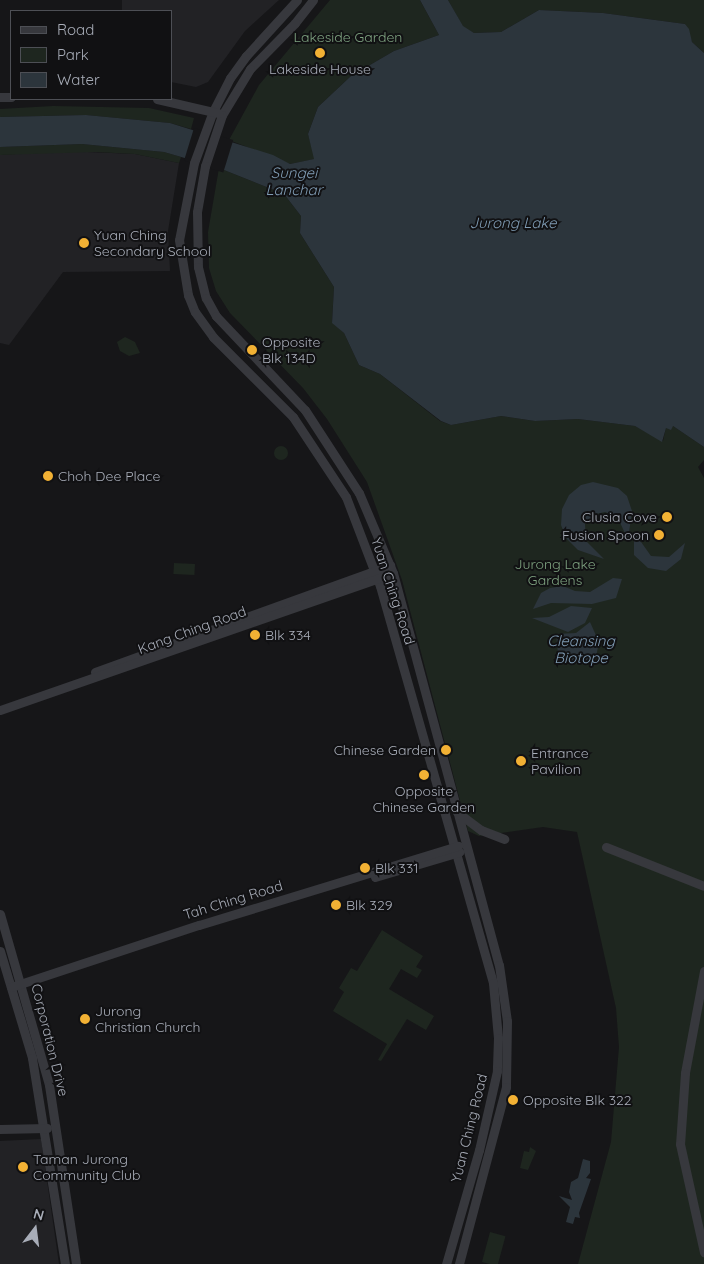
<!DOCTYPE html>
<style>
body{margin:0}
#map{position:relative;width:704px;height:1264px;overflow:hidden;background:#161618;font-family:Quicksand,sans-serif}
div>[style]{position:absolute}
[style*='--x']{left:calc(var(--x)*1px);top:calc(var(--y)*1px);width:calc(var(--w)*1px);rotate:calc(var(--a)*1deg)}
.built>*{inset:0;background:#222225}
.green>*{inset:0;background:#1e261f;transform-origin:0 0}
.round{border-radius:50%}
.water>*{inset:0;background:#2c353c}
.pier>*{inset:0;background:#161618;transform-origin:0 0}
.minor>*{height:9px;margin:-4.5px;padding:0 4.5px;transform-origin:4.5px;border-radius:4.5px;background:#37383d}
.dots>*{width:14px;height:14px;translate:-50% -50%;box-sizing:border-box;border:2px solid #111113;border-radius:50%}
span{translate:-50% -50%;white-space:nowrap;text-align:center;line-height:1.15;-webkit-text-stroke:4px #111113;paint-order:stroke}
.park-label{font-size:14px;color:#7fa381}
.poi-label{font-size:14px;color:#a8adb8}
.left{translate:0 -50%;text-align:left}
.right{translate:-100% -50%;text-align:right}
.street-label{font-size:14px;color:#a8adb8}
.water-label{font-size:15px;color:#7f9bb3;font-style:italic}
.legend{position:absolute;left:10px;top:10px;width:162px;height:90px;box-sizing:border-box;background:#111113;border:1px solid #4d4f55;margin:0;padding:6px 9px;list-style:none;font-size:15px;color:#a8adb8}
.legend li{display:flex;align-items:center;gap:10px;height:25px}
.legend b{width:25px;border:1px solid #4d4f55}
.north{position:absolute;left:10px;top:1204px;width:50px;height:50px;-webkit-text-stroke:4px #111113;paint-order:stroke;rotate:15deg;font-size:14px;font-weight:700;line-height:20px;text-align:center;color:#a8adb8}
.north::after{content:'';display:block;margin:auto;width:18px;height:22px;background:#a8adb8;clip-path:polygon(50% 0,100% 100%,50% 72%,0 100%)}
</style>
<div id="map">
<div class="built">
<div style="clip-path:polygon(122px 0,279px 0,245px 31px,208px 82px,196px 87px,171px 82px,171px 11px,122px 11px)"></div>
<div style="clip-path:polygon(63px 151px,135px 154px,179px 163px,168px 231px,170px 271px,63px 272px,9px 345px,0 343px,0 155px)"></div>
<div style="clip-path:polygon(41px 1139px,59px 1264px,0 1264px,0 1141px)"></div>
</div>
<div class="green">
<div style="clip-path:polygon(330px 0,420px 0,439px 35px,394px 51px,351px 76px,318px 107px,308px 134px,315px 159px,290px 164px,229px 140px,259px 85px)"></div>
<div style="clip-path:polygon(448px 0,704px 0,704px 53px,692px 42px,685px 24px,603px 13px,539px 10px,501px 32px,474px 33px,463px 27px)"></div>
<div style="clip-path:polygon(53px 106px,149px 108px,194px 118px,191px 129px,170px 123px,86px 115px,0 117px,0 109px)"></div>
<div style="clip-path:polygon(82px 144px,164px 152px,181px 157px,179px 163px,135px 154px,96px 152px,0 155px,0 147px)"></div>
<div style="clip-path:polygon(219px 168px,284px 194px,301px 216px,300px 233px,334px 287px,332px 322px,344px 333px,359px 365px,380px 374px,440px 421px,451px 425px,501px 416px,535px 421px,578px 419px,635px 426px,663px 441px,666px 427px,673px 426px,704px 447px,704px 460px,698px 467px,704px 478px,704px 1264px,578px 1264px,611px 1142px,619px 1047px,616px 1008px,577px 832px,543px 827px,479px 836px,468px 831px,402px 580px,367px 482px,327px 419px,303px 388px,230px 313px,216px 291px,209px 268px,208px 232px)"></div>
<div style="clip-path:polygon(125px 337px,135px 342px,140px 353px,129px 356px,120px 351px,117px 342px)"></div>
<div class="round" style="left:274px;top:446px;width:14px;height:14px"></div>
<div style="left:174px;top:563px;width:21px;height:11px;rotate:3deg"></div>
<div style="clip-path:polygon(382px 930px,423px 956px,416px 967px,422px 970px,417px 978px,401px 969px,389px 989px,434px 1016px,426px 1030px,407px 1019px,381px 1061px,378px 1060px,387px 1044px,333px 1011px,344px 992px,339px 988px,351px 968px,357px 971px)"></div>
<div style="clip-path:polygon(530px 1147px,536px 1151px,528px 1170px,520px 1168px,524px 1151px,529px 1152px)"></div>
<div style="left:490px;top:1232px;width:16px;height:31px;rotate:15deg"></div>
</div>
<div class="water">
<div style="clip-path:polygon(420px 0,448px 0,463px 26px,474px 33px,501px 32px,539px 10px,603px 13px,685px 24px,689px 29px,692px 42px,704px 53px,704px 447px,673px 426px,671px 430px,666px 428px,662px 442px,635px 426px,578px 419px,535px 421px,501px 416px,451px 425px,441px 421px,380px 374px,359px 365px,344px 333px,332px 323px,334px 287px,300px 233px,301px 216px,284px 194px,219px 168px,164px 152px,82px 144px,0 147px,0 117px,86px 115px,170px 123px,273px 155px,290px 164px,314px 159px,308px 134px,318px 107px,351px 76px,394px 51px,439px 35px)"></div>
<div style="clip-path:polygon(593px 482px,618px 488px,627px 496px,632px 511px,628px 540px,617px 516px,605px 512px,596px 514px,585px 524px,586px 541px,604px 559px,578px 550px,566px 538px,561px 525px,562px 509px,569px 495px,581px 485px)"></div>
<div style="clip-path:polygon(634px 532px,651px 556px,669px 557px,685px 543px,681px 559px,666px 571px,648px 568px,634px 555px)"></div>
<div style="clip-path:polygon(613px 578px,622px 579px,616px 598px,592px 604px,551px 603px,533px 609px,541px 593px,550px 588px,563px 586px,575px 591px,590px 592px)"></div>
<div style="clip-path:polygon(571px 606px,592px 608px,585px 623px,568px 632px,532px 618px,549px 617px)"></div>
<div style="clip-path:polygon(590px 622px,599px 642px,596px 657px,583px 664px,567px 663px,558px 653px,556px 634px,576px 633px)"></div>
<div style="clip-path:polygon(583px 1159px,590px 1161px,590px 1173px,586px 1178px,591px 1179px,579px 1213px,580px 1218px,575px 1217px,573px 1224px,566px 1222px,570px 1207px,559px 1196px,572px 1200px,569px 1192px,571px 1182px,578px 1178px)"></div>
</div>
<div class="pier">
<div style="left:194px;top:128px;width:41px;height:34px;rotate:17deg"></div>
</div>
<div class="minor">
<div style="--x:297;--y:0;--w:76;--a:132.3"></div>
<div style="--x:246;--y:56;--w:27;--a:126"></div>
<div style="--x:230;--y:78;--w:37;--a:117"></div>
<div style="--x:213;--y:111;--w:55;--a:110.1"></div>
<div style="--x:194;--y:163;--w:78;--a:101"></div>
<div style="--x:179;--y:240;--w:56;--a:80.7"></div>
<div style="--x:188;--y:295;--w:18;--a:68"></div>
<div style="--x:195;--y:312;--w:31;--a:54"></div>
<div style="--x:213;--y:337;--w:113;--a:45"></div>
<div style="--x:293;--y:417;--w:96;--a:56.5"></div>
<div style="--x:346;--y:497;--w:95;--a:69.1"></div>
<div style="--x:380;--y:586;--w:413;--a:74.1"></div>
<div style="--x:493;--y:983;--w:55;--a:84.8"></div>
<div style="--x:498;--y:1038;--w:33;--a:92"></div>
<div style="--x:497;--y:1071;--w:81;--a:102.8"></div>
<div style="--x:479;--y:1150;--w:119;--a:106.1"></div>
<div style="--x:313;--y:0;--w:29;--a:128"></div>
<div style="--x:295;--y:23;--w:64;--a:134.4"></div>
<div style="--x:250;--y:69;--w:54;--a:121.3"></div>
<div style="--x:222;--y:115;--w:54;--a:108.4"></div>
<div style="--x:205;--y:166;--w:47;--a:99.9"></div>
<div style="--x:197;--y:212;--w:55;--a:89"></div>
<div style="--x:198;--y:267;--w:32;--a:76"></div>
<div style="--x:206;--y:298;--w:21;--a:61"></div>
<div style="--x:216;--y:316;--w:129;--a:46.6"></div>
<div style="--x:305;--y:410;--w:99;--a:57"></div>
<div style="--x:359;--y:493;--w:87;--a:67"></div>
<div style="--x:393;--y:573;--w:406;--a:74.9"></div>
<div style="--x:499;--y:965;--w:57;--a:81.9"></div>
<div style="--x:507;--y:1021;--w:66;--a:90.9"></div>
<div style="--x:506;--y:1087;--w:183;--a:104.9"></div>
<div style="--x:0;--y:97;--w:11;--a:0"></div>
<div style="--x:157;--y:99;--w:63;--a:12.9"></div>
<div style="--x:95;--y:672;--w:314;--a:-19.9"></div>
<div style="--x:0;--y:710;--w:416;--a:-19.2"></div>
<div style="--x:457;--y:812;--w:30;--a:37"></div>
<div style="--x:481;--y:830;--w:25;--a:21"></div>
<div style="--x:606;--y:847;--w:105;--a:21.7"></div>
<div style="--x:375;--y:877;--w:88;--a:-16.6"></div>
<div style="--x:0;--y:914;--w:178;--a:74"></div>
<div style="--x:49;--y:1085;--w:181;--a:81.4"></div>
<div style="--x:0;--y:951;--w:112;--a:73.3"></div>
<div style="--x:32;--y:1058;--w:209;--a:80.9"></div>
<div style="--x:704;--y:971;--w:104;--a:100.6"></div>
<div style="--x:685;--y:1073;--w:71;--a:94"></div>
<div style="--x:680;--y:1144;--w:111;--a:77.5"></div>
<div style="--x:11;--y:987;--w:198;--a:-18.3"></div>
<div style="--x:199;--y:925;--w:271;--a:-17"></div>
<div style="--x:0;--y:1129;--w:47;--a:-1.2"></div>
</div>
<div class="dots">
<div style="left:320px;top:53px;background:#f2b134"></div>
<div style="left:84px;top:243px;background:#f2b134"></div>
<div style="left:252px;top:350px;background:#f2b134"></div>
<div style="left:48px;top:476px;background:#f2b134"></div>
<div style="left:667px;top:517px;background:#f2b134"></div>
<div style="left:659px;top:535px;background:#f2b134"></div>
<div style="left:255px;top:635px;background:#f2b134"></div>
<div style="left:446px;top:750px;background:#f2b134"></div>
<div style="left:521px;top:761px;background:#f2b134"></div>
<div style="left:424px;top:775px;background:#f2b134"></div>
<div style="left:365px;top:868px;background:#f2b134"></div>
<div style="left:336px;top:905px;background:#f2b134"></div>
<div style="left:85px;top:1019px;background:#f2b134"></div>
<div style="left:513px;top:1100px;background:#f2b134"></div>
<div style="left:23px;top:1167px;background:#f2b134"></div>
</div>
<div class="park-label">
<span style="left:348px;top:37px">Lakeside Garden</span>
<span style="left:555px;top:572px">Jurong Lake<br>Gardens</span>
</div>
<div class="poi-label">
<span style="left:320px;top:69px">Lakeside House</span>
<span class="left" style="left:94px;top:243px">Yuan Ching<br>Secondary School</span>
<span class="left" style="left:262px;top:350px">Opposite<br>Blk 134D</span>
<span class="left" style="left:58px;top:476px">Choh Dee Place</span>
<span class="right" style="left:657px;top:517px">Clusia Cove</span>
<span class="right" style="left:649px;top:535px">Fusion Spoon</span>
<span class="left" style="left:265px;top:635px">Blk 334</span>
<span class="right" style="left:436px;top:750px">Chinese Garden</span>
<span class="left" style="left:531px;top:761px">Entrance<br>Pavilion</span>
<span style="left:424px;top:799px">Opposite<br>Chinese Garden</span>
<span class="left" style="left:375px;top:868px">Blk 331</span>
<span class="left" style="left:346px;top:905px">Blk 329</span>
<span class="left" style="left:95px;top:1019px">Jurong<br>Christian Church</span>
<span class="left" style="left:523px;top:1100px">Opposite Blk 322</span>
<span class="left" style="left:33px;top:1167px">Taman Jurong<br>Community Club</span>
</div>
<div class="street-label">
<span style="left:393px;top:591px;rotate:72deg">Yuan Ching Road</span>
<span style="left:192px;top:630px;rotate:-20deg">Kang Ching Road</span>
<span style="left:233px;top:900px;rotate:-17deg">Tah Ching Road</span>
<span style="left:50px;top:1040px;rotate:76deg">Corporation Drive</span>
<span style="left:469px;top:1128px;rotate:-76deg">Yuan Ching Road</span>
</div>
<div class="water-label">
<span style="left:294px;top:181px">Sungei<br>Lanchar</span>
<span style="left:513px;top:223px">Jurong Lake</span>
<span style="left:581px;top:649px">Cleansing<br>Biotope</span>
</div>
<ul class="legend">
<li><b style="height:6px;background:#37383d"></b>Road</li>
<li><b style="height:14px;background:#1e261f"></b>Park</li>
<li><b style="height:14px;background:#2c353c"></b>Water</li>
</ul>
<div class="north">N</div>
</div>
